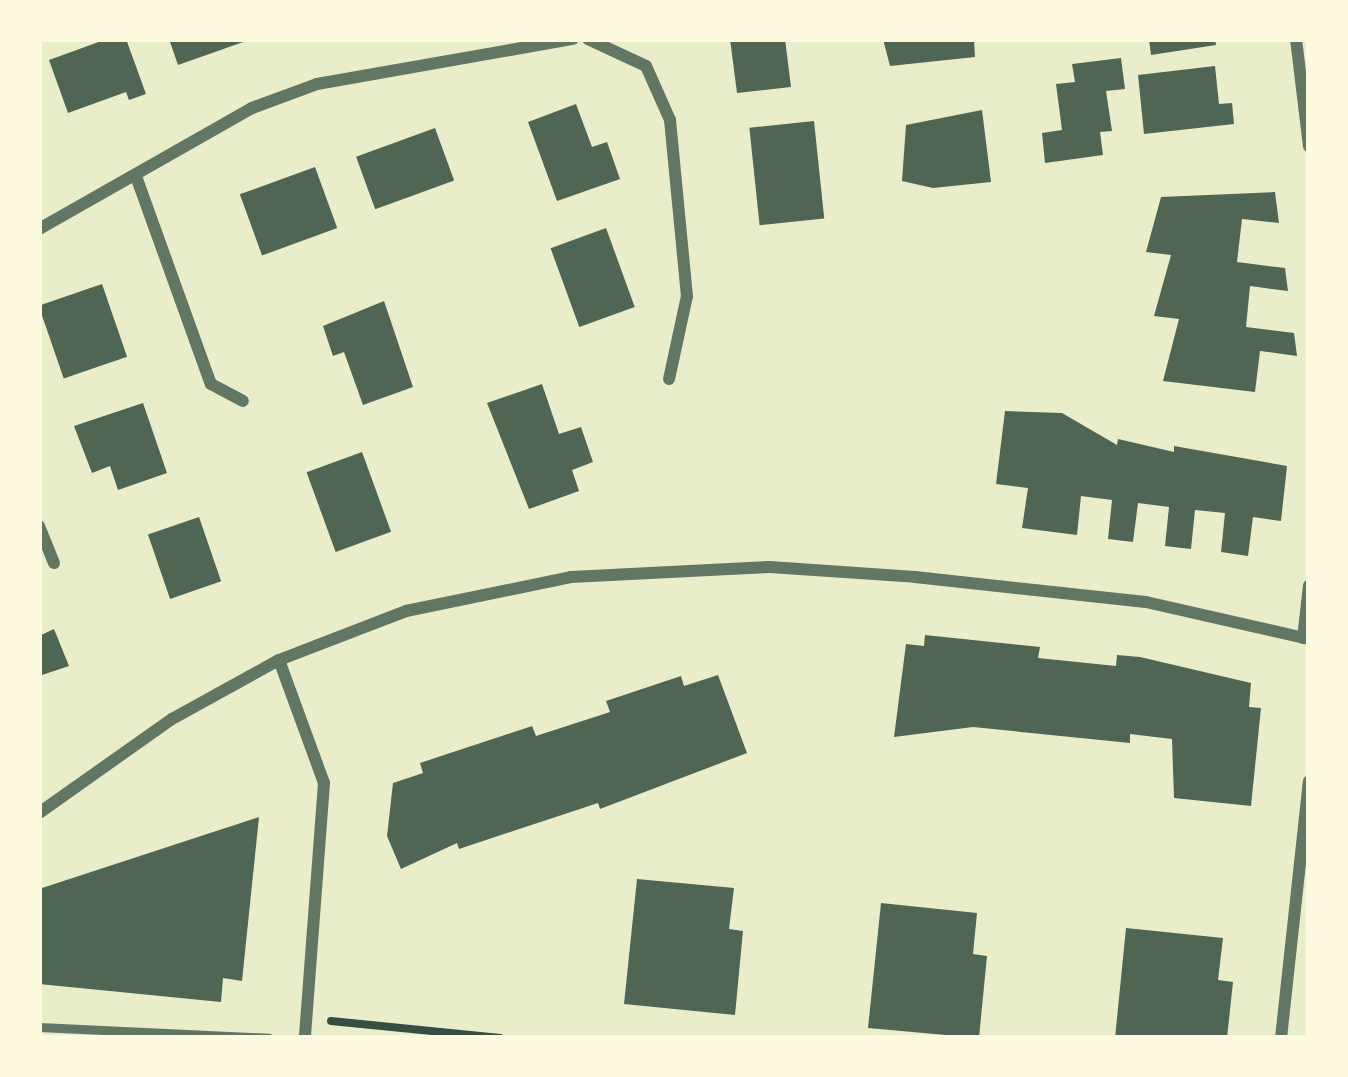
<!DOCTYPE html>
<style>
body{margin:0}
#map{position:relative;width:1348px;height:1077px;overflow:hidden;background:#e9edc9;font-family:Jost,sans-serif}
div>[style]{position:absolute}
[style*='--x']{left:calc(var(--x)*1px);top:calc(var(--y)*1px);width:calc(var(--w)*1px);rotate:calc(var(--a)*1deg)}
.building>*{inset:0;background:#4f6655;transform-origin:0 0}
.path>*{height:8px;margin:-4px;padding:0 4px;transform-origin:4px;border-radius:4px;background:#344e41}
.service>*{height:9px;margin:-4.5px;padding:0 4.5px;transform-origin:4.5px;border-radius:4.5px;background:#617663}
.minor>*{height:12px;margin:-6px;padding:0 6px;transform-origin:6px;border-radius:6px;background:#617663}
span{translate:-50% -50%;white-space:nowrap;text-align:center;line-height:1.15;-webkit-text-stroke:9px #fefae0;paint-order:stroke}
.frame{position:absolute;inset:0;border:42px solid #fefae0;pointer-events:none}
</style>
<div id="map">
<div class="building">
<div style="clip-path:polygon(107px 39px,126px 39px,146px 94px,129px 100px,126px 92px,68px 113px,49px 60px)"></div>
<div style="clip-path:polygon(169px 39px,249px 39px,249px 40px,178px 65px)"></div>
<div style="clip-path:polygon(730px 39px,785px 39px,791px 87px,737px 93px)"></div>
<div style="clip-path:polygon(883px 39px,974px 39px,975px 57px,890px 66px)"></div>
<div style="clip-path:polygon(1149px 39px,1215px 39px,1216px 45px,1151px 55px)"></div>
<div style="clip-path:polygon(1121px 58px,1125px 89px,1106px 91px,1112px 131px,1100px 132px,1103px 155px,1045px 163px,1042px 133px,1062px 130px,1056px 84px,1075px 82px,1072px 64px)"></div>
<div style="clip-path:polygon(1215px 66px,1219px 104px,1232px 103px,1234px 124px,1144px 134px,1138px 75px)"></div>
<div style="clip-path:polygon(576px 104px,592px 147px,607px 142px,620px 179px,557px 201px,528px 122px)"></div>
<div style="clip-path:polygon(982px 110px,991px 182px,933px 188px,902px 181px,906px 125px)"></div>
<div style="left:814px;top:121px;width:98px;height:65px;rotate:84deg"></div>
<div style="left:435px;top:128px;width:56px;height:84px;rotate:70deg"></div>
<div style="left:315px;top:167px;width:65px;height:80px;rotate:70deg"></div>
<div style="clip-path:polygon(1275px 192px,1279px 223px,1242px 219px,1237px 262px,1285px 268px,1288px 291px,1250px 286px,1246px 327px,1294px 333px,1297px 356px,1260px 351px,1255px 392px,1163px 381px,1179px 319px,1154px 316px,1171px 255px,1146px 252px,1161px 197px)"></div>
<div style="left:606px;top:228px;width:84px;height:59px;rotate:70deg"></div>
<div style="left:102px;top:284px;width:77px;height:67px;rotate:71deg"></div>
<div style="clip-path:polygon(384px 301px,413px 387px,363px 405px,344px 352px,333px 356px,323px 326px)"></div>
<div style="clip-path:polygon(542px 384px,559px 434px,581px 427px,593px 462px,572px 470px,579px 491px,529px 509px,487px 403px)"></div>
<div style="clip-path:polygon(143px 403px,167px 473px,118px 490px,110px 466px,92px 473px,74px 426px)"></div>
<div style="clip-path:polygon(1005px 411px,1062px 413px,1117px 445px,1118px 439px,1174px 452px,1174px 446px,1287px 466px,1281px 521px,1253px 517px,1248px 556px,1221px 552px,1225px 513px,1195px 510px,1191px 549px,1165px 546px,1169px 507px,1138px 503px,1133px 542px,1108px 539px,1112px 500px,1081px 496px,1077px 535px,1022px 528px,1028px 488px,996px 484px)"></div>
<div style="left:362px;top:452px;width:85px;height:59px;rotate:70deg"></div>
<div style="left:199px;top:517px;width:68px;height:54px;rotate:71deg"></div>
<div style="clip-path:polygon(54px 629px,69px 666px,39px 676px,39px 636px)"></div>
<div style="clip-path:polygon(925px 635px,1040px 647px,1038px 658px,1116px 666px,1117px 655px,1140px 657px,1251px 683px,1249px 707px,1261px 708px,1251px 806px,1174px 798px,1172px 739px,1130px 734px,1130px 743px,973px 727px,894px 737px,906px 644px,924px 646px)"></div>
<div style="clip-path:polygon(718px 675px,747px 753px,600px 809px,598px 803px,459px 849px,457px 843px,401px 869px,387px 836px,393px 783px,423px 773px,420px 763px,532px 726px,536px 736px,610px 712px,606px 701px,681px 676px,684px 686px)"></div>
<div style="clip-path:polygon(259px 817px,242px 981px,223px 978px,221px 1002px,39px 984px,39px 889px)"></div>
<div style="clip-path:polygon(637px 879px,734px 888px,729px 929px,743px 931px,735px 1015px,624px 1004px)"></div>
<div style="clip-path:polygon(881px 903px,977px 913px,973px 954px,987px 956px,979px 1038px,868px 1028px)"></div>
<div style="clip-path:polygon(1126px 928px,1223px 938px,1218px 980px,1233px 982px,1227px 1038px,1115px 1038px)"></div>
</div>
<div class="path">
<div style="--x:331;--y:1021;--w:170;--a:5.7"></div>
</div>
<div class="service">
<div style="--x:39;--y:1027;--w:230;--a:2.7"></div>
</div>
<div class="minor">
<div style="--x:588;--y:39;--w:64;--a:25"></div>
<div style="--x:646;--y:66;--w:59;--a:66"></div>
<div style="--x:670;--y:120;--w:177;--a:84.5"></div>
<div style="--x:687;--y:296;--w:85;--a:102.2"></div>
<div style="--x:1296;--y:39;--w:108;--a:83.1"></div>
<div style="--x:137;--y:179;--w:218;--a:70.2"></div>
<div style="--x:211;--y:384;--w:36;--a:28"></div>
<div style="--x:39;--y:229;--w:245;--a:-29.6"></div>
<div style="--x:252;--y:108;--w:69;--a:-20.3"></div>
<div style="--x:317;--y:84;--w:260;--a:-10"></div>
<div style="--x:39;--y:526;--w:40;--a:68"></div>
<div style="--x:1303;--y:638;--w:53;--a:-83.5"></div>
<div style="--x:279;--y:660;--w:131;--a:69.9"></div>
<div style="--x:324;--y:783;--w:256;--a:94.3"></div>
<div style="--x:39;--y:813;--w:163;--a:-35.3"></div>
<div style="--x:172;--y:719;--w:122;--a:-28.9"></div>
<div style="--x:279;--y:660;--w:136;--a:-21.1"></div>
<div style="--x:406;--y:611;--w:168;--a:-11.6"></div>
<div style="--x:571;--y:577;--w:199;--a:-2.9"></div>
<div style="--x:770;--y:567;--w:145;--a:3.9"></div>
<div style="--x:915;--y:577;--w:232;--a:6.2"></div>
<div style="--x:1146;--y:602;--w:167;--a:12.8"></div>
<div style="--x:1281;--y:1038;--w:258;--a:-83.8"></div>
</div>
<div class="frame"></div>
</div>
